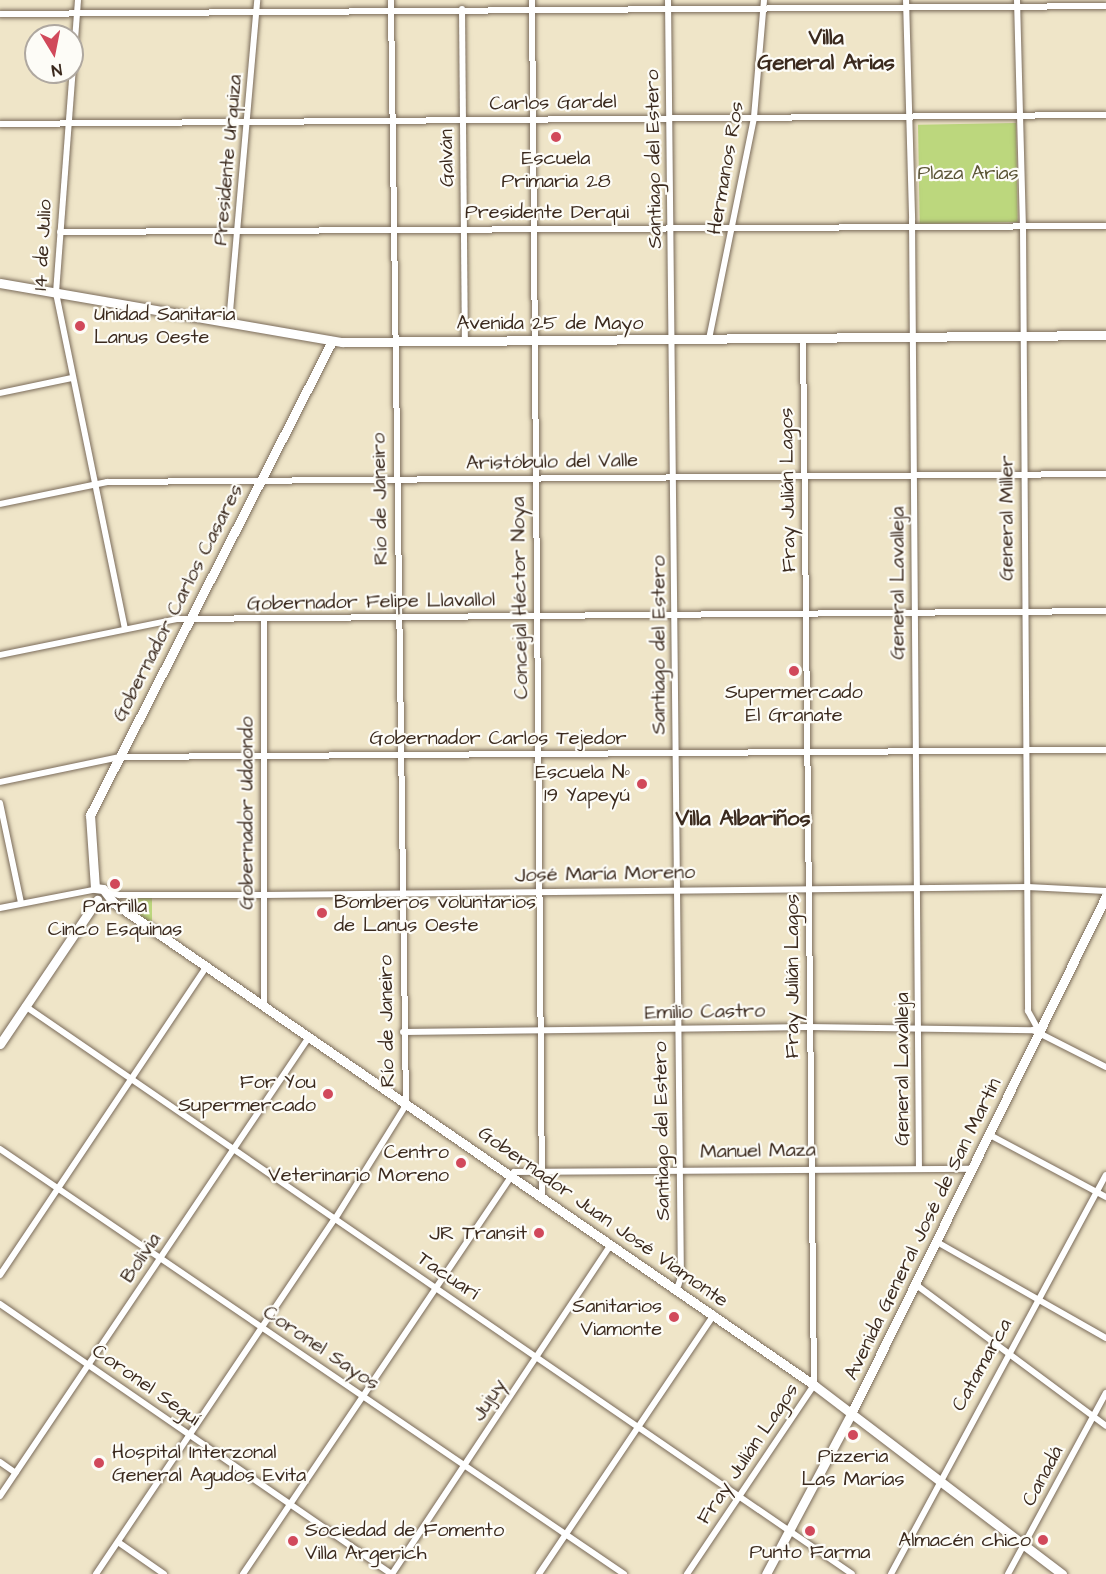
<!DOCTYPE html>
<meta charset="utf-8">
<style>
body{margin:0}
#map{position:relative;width:1106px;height:1574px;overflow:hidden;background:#efe5c8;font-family:"Architects Daughter",sans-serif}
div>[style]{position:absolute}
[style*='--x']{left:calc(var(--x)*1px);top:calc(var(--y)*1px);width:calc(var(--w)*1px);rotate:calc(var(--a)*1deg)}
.green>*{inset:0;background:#bcd77d;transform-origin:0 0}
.roads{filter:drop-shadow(0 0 2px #7a6b5a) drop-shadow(0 0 2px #7a6b5a)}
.street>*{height:6px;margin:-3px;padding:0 3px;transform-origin:3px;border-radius:3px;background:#fff}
.secondary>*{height:9px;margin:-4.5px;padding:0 4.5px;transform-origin:4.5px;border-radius:4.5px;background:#fff}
.dots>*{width:16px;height:16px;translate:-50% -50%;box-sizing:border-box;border:3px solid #fdfcf7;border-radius:50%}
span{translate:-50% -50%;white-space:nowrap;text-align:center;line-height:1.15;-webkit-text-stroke:4.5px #fdfcf7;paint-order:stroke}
.street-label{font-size:20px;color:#3b2a1e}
.poi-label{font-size:20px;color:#3b2a1e}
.left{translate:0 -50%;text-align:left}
.right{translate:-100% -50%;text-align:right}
.park-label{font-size:20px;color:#5b5536}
.quarter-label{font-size:22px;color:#3b2a1e;font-weight:700}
.north{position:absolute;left:24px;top:24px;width:60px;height:60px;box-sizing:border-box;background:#fdfcf7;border:2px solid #afa8a0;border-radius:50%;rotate:170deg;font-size:16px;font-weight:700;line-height:24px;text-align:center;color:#3b2a1e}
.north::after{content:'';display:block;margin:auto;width:21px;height:27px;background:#d1495b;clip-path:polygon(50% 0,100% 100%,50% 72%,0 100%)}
</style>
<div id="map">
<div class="green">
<div style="left:1016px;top:123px;width:99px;height:98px;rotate:89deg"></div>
<div style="clip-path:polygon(152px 896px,152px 924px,125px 905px,127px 897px)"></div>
</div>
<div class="roads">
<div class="street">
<div style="--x:78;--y:0;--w:294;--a:94.3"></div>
<div style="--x:56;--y:293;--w:342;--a:78.4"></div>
<div style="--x:532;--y:0;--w:1195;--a:89.52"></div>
<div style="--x:668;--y:0;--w:1277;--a:89.42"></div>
<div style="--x:681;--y:1277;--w:13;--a:108"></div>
<div style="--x:906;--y:0;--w:220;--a:88.4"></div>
<div style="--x:912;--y:220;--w:947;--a:89.58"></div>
<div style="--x:1017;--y:0;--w:227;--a:88.5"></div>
<div style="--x:1023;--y:227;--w:784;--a:89.63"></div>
<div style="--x:1028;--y:1011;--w:25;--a:61"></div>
<div style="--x:462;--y:9;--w:333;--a:89.5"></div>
<div style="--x:0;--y:14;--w:1106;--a:-0.41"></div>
<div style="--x:0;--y:124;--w:1106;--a:-0.47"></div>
<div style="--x:60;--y:232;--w:1046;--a:-0.33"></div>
<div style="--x:229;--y:323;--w:324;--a:-85"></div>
<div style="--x:709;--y:339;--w:227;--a:-78.5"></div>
<div style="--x:754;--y:117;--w:117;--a:-85.1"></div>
<div style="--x:0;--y:393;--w:74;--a:-11.8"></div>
<div style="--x:0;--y:504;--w:109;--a:-11.6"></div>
<div style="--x:107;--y:482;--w:999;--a:-0.46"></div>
<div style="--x:264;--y:621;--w:384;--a:90"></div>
<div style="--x:0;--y:655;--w:181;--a:-11.5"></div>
<div style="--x:177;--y:619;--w:929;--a:-0.49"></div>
<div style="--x:0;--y:782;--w:123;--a:-11.8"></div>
<div style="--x:120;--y:757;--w:986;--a:-0.41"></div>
<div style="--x:0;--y:803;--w:102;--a:78.1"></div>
<div style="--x:106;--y:891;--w:14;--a:17"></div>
<div style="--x:119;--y:895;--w:144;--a:0"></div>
<div style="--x:263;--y:895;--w:765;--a:-0.6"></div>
<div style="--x:1028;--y:887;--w:78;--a:2.9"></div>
<div style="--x:0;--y:908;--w:95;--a:-11"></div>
<div style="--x:25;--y:1006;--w:1003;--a:34.48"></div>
<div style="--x:403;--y:1032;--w:405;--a:-0.7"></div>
<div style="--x:808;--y:1027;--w:225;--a:0.8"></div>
<div style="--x:1033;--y:1030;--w:82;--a:26.9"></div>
<div style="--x:990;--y:1135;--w:132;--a:28.1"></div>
<div style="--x:0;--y:1149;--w:755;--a:34.26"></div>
<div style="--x:937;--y:1242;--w:194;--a:29.6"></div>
<div style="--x:0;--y:1275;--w:372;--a:-56.2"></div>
<div style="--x:915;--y:1284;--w:238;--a:36.6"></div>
<div style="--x:0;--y:1304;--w:476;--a:34.6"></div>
<div style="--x:0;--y:1462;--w:19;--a:35"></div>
<div style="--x:0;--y:1496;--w:553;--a:-56.05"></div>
<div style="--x:118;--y:1542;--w:56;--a:34.8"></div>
<div style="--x:96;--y:1574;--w:428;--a:-56.1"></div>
<div style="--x:335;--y:1219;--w:134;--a:-58.1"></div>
<div style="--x:406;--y:1105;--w:1105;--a:-90.78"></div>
<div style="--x:243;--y:1574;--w:485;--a:-56"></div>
<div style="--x:514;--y:1172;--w:459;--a:-0.4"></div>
<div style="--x:392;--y:1574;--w:396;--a:-56.4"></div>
<div style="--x:539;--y:1574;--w:313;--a:-56"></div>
<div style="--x:687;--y:1574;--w:228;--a:-56.1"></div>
<div style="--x:814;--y:1385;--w:1047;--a:-90.6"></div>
<div style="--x:891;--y:1574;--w:453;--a:-61.7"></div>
<div style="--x:1008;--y:1574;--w:206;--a:-61.6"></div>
</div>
<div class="secondary">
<div style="--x:0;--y:283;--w:347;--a:9.8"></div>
<div style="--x:342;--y:342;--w:764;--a:-0.52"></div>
<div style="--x:95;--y:888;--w:8;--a:7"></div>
<div style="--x:103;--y:889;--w:18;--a:52"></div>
<div style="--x:114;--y:903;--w:850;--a:34.55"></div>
<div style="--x:814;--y:1385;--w:312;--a:37.3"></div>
<div style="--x:95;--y:888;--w:73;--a:-93.9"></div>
<div style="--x:90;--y:815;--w:532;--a:-62.95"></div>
<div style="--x:0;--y:1044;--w:174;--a:-56"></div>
<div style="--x:766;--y:1574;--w:181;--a:-62"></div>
<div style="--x:851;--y:1414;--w:577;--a:-63.79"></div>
</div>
</div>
<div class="dots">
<div style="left:556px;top:137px;background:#d1495b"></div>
<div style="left:80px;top:326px;background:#d1495b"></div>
<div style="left:794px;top:671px;background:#d1495b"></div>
<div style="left:642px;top:784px;background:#d1495b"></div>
<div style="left:115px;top:884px;background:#d1495b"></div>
<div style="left:322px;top:913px;background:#d1495b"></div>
<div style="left:328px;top:1094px;background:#d1495b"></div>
<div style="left:461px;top:1163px;background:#d1495b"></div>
<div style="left:539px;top:1233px;background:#d1495b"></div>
<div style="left:674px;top:1317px;background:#d1495b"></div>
<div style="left:853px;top:1435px;background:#d1495b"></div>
<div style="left:99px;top:1463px;background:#d1495b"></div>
<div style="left:810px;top:1531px;background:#d1495b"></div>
<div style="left:1043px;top:1540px;background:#d1495b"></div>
<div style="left:293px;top:1541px;background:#d1495b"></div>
</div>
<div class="street-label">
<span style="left:553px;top:103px;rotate:-1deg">Carlos Gardel</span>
<span style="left:447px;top:158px;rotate:-91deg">Galván</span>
<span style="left:654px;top:159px;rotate:-91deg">Santiago del Estero</span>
<span style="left:228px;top:160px;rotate:-85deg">Presidente Urquiza</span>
<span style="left:726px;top:168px;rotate:-80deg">Hermanos Ros</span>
<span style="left:547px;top:212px">Presidente Derqui</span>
<span style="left:43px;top:245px;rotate:-87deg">14 de Julio</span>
<span style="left:550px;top:323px">Avenida 25 de Mayo</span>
<span style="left:552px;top:462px;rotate:-1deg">Aristóbulo del Valle</span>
<span style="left:788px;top:490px;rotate:-91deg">Fray Julián Lagos</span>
<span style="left:380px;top:499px;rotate:-91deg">Río de Janeiro</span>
<span style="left:1007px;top:518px;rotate:-90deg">General Miller</span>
<span style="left:898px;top:583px;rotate:-90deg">General Lavalleja</span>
<span style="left:520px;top:598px;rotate:-91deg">Concejal Héctor Noya</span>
<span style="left:371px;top:602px;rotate:-1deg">Gobernador Felipe Llavallol</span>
<span style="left:178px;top:603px;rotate:-63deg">Gobernador Carlos Casares</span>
<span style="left:659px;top:645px;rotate:-90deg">Santiago del Estero</span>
<span style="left:498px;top:738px">Gobernador Carlos Tejedor</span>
<span style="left:247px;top:813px;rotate:-90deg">Gobernador Udaondo</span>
<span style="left:605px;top:874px;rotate:-1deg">José María Moreno</span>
<span style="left:792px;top:976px;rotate:-90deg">Fray Julián Lagos</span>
<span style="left:705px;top:1012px;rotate:-1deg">Emilio Castro</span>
<span style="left:387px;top:1021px;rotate:-91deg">Río de Janeiro</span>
<span style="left:902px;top:1069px;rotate:-90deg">General Lavalleja</span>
<span style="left:662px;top:1131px;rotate:-91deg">Santiago del Estero</span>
<span style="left:758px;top:1151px;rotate:-1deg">Manuel Maza</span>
<span style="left:603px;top:1217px;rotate:35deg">Gobernador Juan José Viamonte</span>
<span style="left:923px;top:1229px;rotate:-64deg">Avenida General José de San Martín</span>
<span style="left:141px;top:1258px;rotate:-56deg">Bolivia</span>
<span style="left:448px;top:1276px;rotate:34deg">Tacuarí</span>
<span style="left:321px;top:1348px;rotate:34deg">Coronel Sayos</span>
<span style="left:982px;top:1365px;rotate:-61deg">Catamarca</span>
<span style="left:146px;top:1385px;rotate:35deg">Coronel Seguí</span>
<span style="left:489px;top:1400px;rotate:-57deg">Jujuy</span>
<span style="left:748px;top:1454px;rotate:-56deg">Fray Julián Lagos</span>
<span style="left:1043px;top:1476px;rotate:-62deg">Canadá</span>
</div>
<div class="poi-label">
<span style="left:556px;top:170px">Escuela<br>Primaria 28</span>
<span class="left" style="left:94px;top:326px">Unidad Sanitaria<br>Lanus Oeste</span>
<span style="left:794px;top:704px">Supermercado<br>El Granate</span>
<span class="right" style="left:630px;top:784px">Escuela Nº<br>19 Yapeyú</span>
<span class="left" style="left:334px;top:914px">Bomberos voluntarios<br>de Lanus Oeste</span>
<span style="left:115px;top:918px">Parrilla<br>Cinco Esquinas</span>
<span class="right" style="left:316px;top:1094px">For You<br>Supermercado</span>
<span class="right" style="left:449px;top:1164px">Centro<br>Veterinario Moreno</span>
<span class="right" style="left:527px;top:1233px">JR Transit</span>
<span class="right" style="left:662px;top:1318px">Sanitarios<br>Viamonte</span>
<span class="left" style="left:112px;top:1464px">Hospital Interzonal<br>General Agudos Evita</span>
<span style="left:853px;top:1468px">Pizzeria<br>Las Marías</span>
<span class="left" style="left:305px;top:1542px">Sociedad de Fomento<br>Villa Argerich</span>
<span class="right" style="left:1031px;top:1540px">Almacén chico</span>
<span style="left:810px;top:1552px">Punto Farma</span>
</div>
<div class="park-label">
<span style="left:968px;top:173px">Plaza Arias</span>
</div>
<div class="quarter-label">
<span style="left:826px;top:50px">Villa<br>General Arias</span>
<span style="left:743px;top:819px">Villa Albariños</span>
</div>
<div class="north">N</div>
</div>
